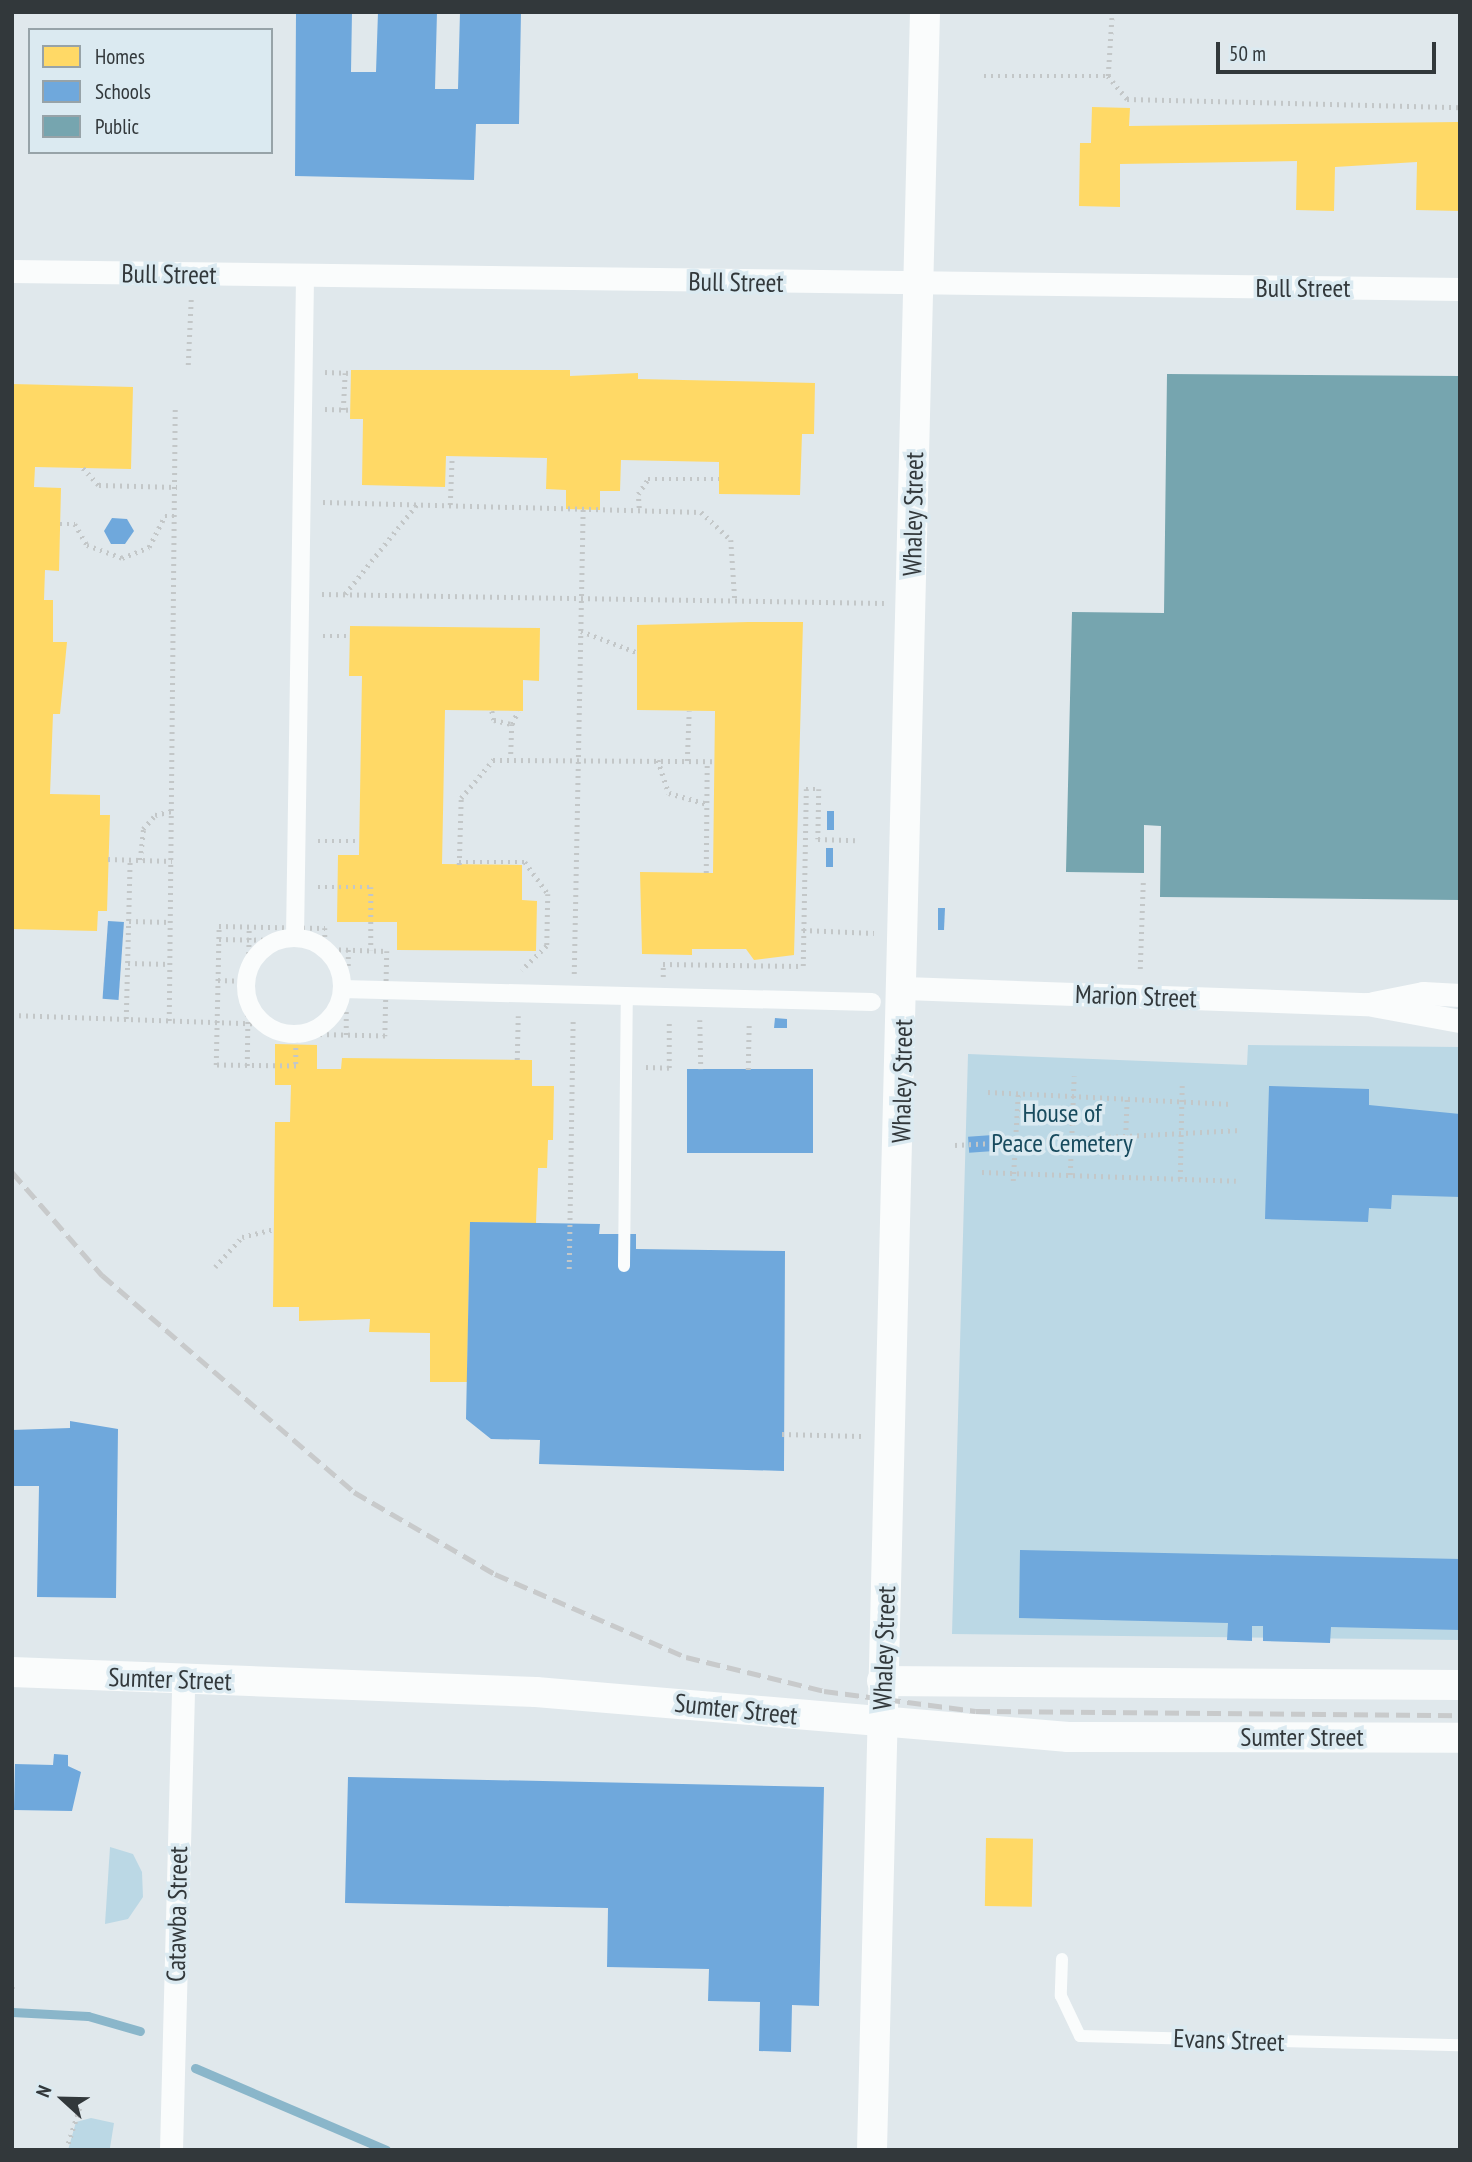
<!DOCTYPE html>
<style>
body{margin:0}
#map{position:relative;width:1472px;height:2162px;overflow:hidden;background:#e0e8ec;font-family:"PT Sans Narrow",sans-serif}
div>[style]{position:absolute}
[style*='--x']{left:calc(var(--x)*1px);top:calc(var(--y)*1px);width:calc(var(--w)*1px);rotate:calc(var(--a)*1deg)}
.green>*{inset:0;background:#bbd8e5}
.homes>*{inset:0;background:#ffd966;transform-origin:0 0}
.schools>*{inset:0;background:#6fa8dc;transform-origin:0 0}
.public>*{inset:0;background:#76a5af}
.stream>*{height:9px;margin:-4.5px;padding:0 4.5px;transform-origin:4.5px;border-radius:4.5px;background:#8ab6ca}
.path>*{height:4.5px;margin-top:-2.25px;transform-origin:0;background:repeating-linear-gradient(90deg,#c3c7c8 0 2px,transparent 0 7px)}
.service>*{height:12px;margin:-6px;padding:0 6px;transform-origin:6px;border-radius:6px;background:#fafcfc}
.pedestrian>*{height:18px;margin:-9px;padding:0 9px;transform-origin:9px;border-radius:9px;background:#fafcfc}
.pedestrian>.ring{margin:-9px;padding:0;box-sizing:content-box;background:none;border:18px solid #fafcfc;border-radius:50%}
.minor>*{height:23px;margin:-11.5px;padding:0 11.5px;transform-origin:11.5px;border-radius:11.5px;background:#fafcfc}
.tertiary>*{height:30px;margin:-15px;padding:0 15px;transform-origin:15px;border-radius:15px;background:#fafcfc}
.rail>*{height:5px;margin-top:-2.5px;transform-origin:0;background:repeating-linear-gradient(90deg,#c8cacb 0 14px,transparent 0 21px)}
span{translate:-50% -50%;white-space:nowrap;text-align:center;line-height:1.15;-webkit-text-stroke:7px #dbeaf1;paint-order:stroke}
.street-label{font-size:26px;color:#32383b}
.park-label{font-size:26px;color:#184b5e}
.frame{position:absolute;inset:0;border:14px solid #32383b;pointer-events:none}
.legend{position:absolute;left:28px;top:28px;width:245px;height:126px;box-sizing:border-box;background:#dbeaf1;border:2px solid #97a3a8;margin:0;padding:9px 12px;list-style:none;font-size:21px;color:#32383b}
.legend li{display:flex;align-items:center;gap:14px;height:35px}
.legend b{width:35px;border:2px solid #97a3a8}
.north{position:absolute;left:28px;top:2064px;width:70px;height:70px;-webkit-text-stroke:5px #dbeaf1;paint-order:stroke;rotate:292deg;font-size:19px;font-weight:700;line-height:28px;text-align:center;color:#32383b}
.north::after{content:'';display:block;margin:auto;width:24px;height:32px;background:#32383b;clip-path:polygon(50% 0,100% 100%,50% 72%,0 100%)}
.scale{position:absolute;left:1216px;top:42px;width:220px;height:32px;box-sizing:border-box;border:4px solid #32383b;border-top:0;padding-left:9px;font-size:21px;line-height:24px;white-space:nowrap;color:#32383b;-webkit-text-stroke:5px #dbeaf1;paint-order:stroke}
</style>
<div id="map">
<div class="green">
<div style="clip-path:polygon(1248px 1045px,1460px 1047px,1460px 1640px,952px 1634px,968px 1054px,1247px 1065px)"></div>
<div style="clip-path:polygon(110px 1847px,133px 1854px,142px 1872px,143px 1897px,128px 1919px,105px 1924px)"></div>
<div style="clip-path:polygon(91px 2118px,114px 2123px,110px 2148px,116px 2150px,68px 2150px,76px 2122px)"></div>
</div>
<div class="homes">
<div style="clip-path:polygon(1092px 107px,1130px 108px,1129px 126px,1458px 122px,1460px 211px,1416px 210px,1417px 162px,1335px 167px,1334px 211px,1296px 210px,1297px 161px,1120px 164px,1120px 207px,1079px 206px,1080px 143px,1091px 143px)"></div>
<div style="clip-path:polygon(351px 370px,570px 370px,570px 376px,638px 373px,638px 379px,815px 383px,814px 434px,802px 434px,800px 495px,719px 494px,719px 462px,621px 460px,620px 491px,600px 491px,600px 510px,566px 509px,566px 490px,546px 489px,547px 458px,446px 456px,445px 487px,362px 485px,363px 419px,350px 419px)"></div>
<div style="clip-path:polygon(12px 384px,133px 387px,131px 469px,35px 467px,34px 487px,61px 488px,59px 571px,45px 570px,44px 600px,53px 600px,53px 642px,67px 642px,60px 714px,53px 714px,50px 794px,100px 795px,100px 815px,110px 815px,107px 911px,98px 911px,97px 931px,12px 929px)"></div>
<div style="clip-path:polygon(748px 622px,803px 622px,794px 955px,754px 960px,746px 949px,692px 949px,692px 955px,642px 954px,640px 872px,713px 873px,715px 711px,637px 710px,637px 625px)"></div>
<div style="clip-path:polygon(350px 626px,540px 628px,539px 681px,523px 680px,523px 711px,445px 710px,442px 864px,522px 865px,522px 900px,537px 901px,536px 951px,397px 950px,397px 922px,337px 922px,338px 855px,359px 855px,362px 676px,349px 676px)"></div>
<div style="clip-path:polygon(275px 1044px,317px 1045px,317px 1069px,341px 1069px,342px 1058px,532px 1060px,532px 1086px,554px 1086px,553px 1140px,548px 1140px,547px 1168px,538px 1168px,536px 1223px,470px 1222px,467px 1382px,430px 1382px,430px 1333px,369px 1332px,370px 1319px,299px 1321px,299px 1307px,273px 1307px,275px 1122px,290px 1122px,291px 1085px,275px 1085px)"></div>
<div style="left:986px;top:1838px;width:47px;height:68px;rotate:1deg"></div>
</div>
<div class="schools">
<div style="clip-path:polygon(296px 12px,352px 12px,351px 72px,376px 72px,378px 12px,437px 12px,435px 89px,458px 89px,460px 12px,521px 12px,519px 124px,476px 124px,474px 180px,295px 176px)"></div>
<div style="clip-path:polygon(112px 518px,127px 519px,134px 531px,125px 544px,111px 544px,104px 531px)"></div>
<div style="left:827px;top:811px;width:7px;height:19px"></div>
<div style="left:826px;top:848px;width:7px;height:19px"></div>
<div style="clip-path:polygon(938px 908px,945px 908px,944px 930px,938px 930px)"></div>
<div style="left:108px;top:921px;width:16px;height:78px;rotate:4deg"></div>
<div style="clip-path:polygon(775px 1018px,787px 1019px,787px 1028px,774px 1028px)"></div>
<div style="left:687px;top:1069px;width:126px;height:84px"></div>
<div style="clip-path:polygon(1269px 1086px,1369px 1089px,1369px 1105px,1460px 1114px,1460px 1197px,1392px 1195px,1391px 1209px,1369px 1208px,1368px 1222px,1265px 1219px)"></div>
<div style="left:993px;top:1135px;width:16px;height:25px;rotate:86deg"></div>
<div style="clip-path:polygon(470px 1222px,600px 1224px,599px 1234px,636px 1234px,636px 1249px,785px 1251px,784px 1471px,539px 1464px,540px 1440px,491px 1439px,466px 1419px)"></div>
<div style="clip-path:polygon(70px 1421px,118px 1429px,116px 1598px,37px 1597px,39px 1486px,12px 1486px,12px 1430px,70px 1428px)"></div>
<div style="clip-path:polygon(1020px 1550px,1460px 1559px,1460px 1630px,1331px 1627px,1330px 1643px,1263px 1641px,1263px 1626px,1252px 1626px,1252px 1641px,1227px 1640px,1228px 1623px,1019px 1618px)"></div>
<div style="clip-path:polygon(54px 1754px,68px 1755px,68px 1766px,81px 1772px,72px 1811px,14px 1810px,15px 1764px,53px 1765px)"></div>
<div style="clip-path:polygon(348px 1777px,824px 1787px,819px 2006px,792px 2005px,791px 2052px,759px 2051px,760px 2002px,708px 2001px,709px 1969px,607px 1967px,608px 1908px,345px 1903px)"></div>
</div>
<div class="public">
<div style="clip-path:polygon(1167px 374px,1460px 376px,1460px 900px,1160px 897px,1161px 826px,1144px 825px,1144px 873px,1066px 872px,1072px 612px,1164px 613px)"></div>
</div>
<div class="stream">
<div style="--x:12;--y:2012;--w:76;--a:3"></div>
<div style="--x:88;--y:2016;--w:54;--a:16.1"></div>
<div style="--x:195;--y:2068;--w:208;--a:23.2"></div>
</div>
<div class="path">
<div style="--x:984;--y:76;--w:124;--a:0"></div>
<div style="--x:1108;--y:76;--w:30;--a:50"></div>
<div style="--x:1127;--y:99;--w:333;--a:1.4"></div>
<div style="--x:1108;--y:76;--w:64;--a:-86.4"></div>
<div style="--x:188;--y:365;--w:66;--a:-87.4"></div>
<div style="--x:325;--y:372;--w:26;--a:2"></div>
<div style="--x:325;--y:409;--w:25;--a:2"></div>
<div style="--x:343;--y:410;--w:37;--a:-87"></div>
<div style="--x:83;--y:468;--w:23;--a:47"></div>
<div style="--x:99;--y:485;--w:78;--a:1.5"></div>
<div style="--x:323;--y:502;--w:378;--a:1.5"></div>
<div style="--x:701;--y:512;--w:41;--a:43"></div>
<div style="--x:731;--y:540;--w:60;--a:86.2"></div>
<div style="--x:450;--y:505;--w:49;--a:-87.7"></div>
<div style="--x:639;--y:508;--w:14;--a:-94"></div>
<div style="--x:638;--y:494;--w:18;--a:-56"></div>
<div style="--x:648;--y:479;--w:71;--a:0"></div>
<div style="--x:60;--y:524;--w:15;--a:0"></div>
<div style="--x:75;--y:524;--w:24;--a:60"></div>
<div style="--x:87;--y:545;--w:37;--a:20"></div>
<div style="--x:122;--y:558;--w:29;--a:-22"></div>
<div style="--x:149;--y:547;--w:35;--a:-63"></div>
<div style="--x:165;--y:516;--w:12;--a:0"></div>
<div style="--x:322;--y:594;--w:562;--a:0.92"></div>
<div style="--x:345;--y:594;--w:115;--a:-51.3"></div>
<div style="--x:581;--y:631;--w:59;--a:20.9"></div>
<div style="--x:323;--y:636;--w:27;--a:0"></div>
<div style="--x:492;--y:711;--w:9;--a:77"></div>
<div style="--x:494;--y:720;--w:18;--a:13"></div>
<div style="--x:512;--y:724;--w:34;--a:92"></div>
<div style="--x:512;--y:724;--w:14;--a:-65"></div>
<div style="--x:658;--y:760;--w:35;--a:72"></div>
<div style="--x:669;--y:793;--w:40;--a:16"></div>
<div style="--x:687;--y:761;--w:50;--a:-87.7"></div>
<div style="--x:318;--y:841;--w:42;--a:0"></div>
<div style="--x:108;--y:859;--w:64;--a:1.8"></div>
<div style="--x:140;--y:860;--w:31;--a:-84"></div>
<div style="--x:143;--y:829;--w:18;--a:-49"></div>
<div style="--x:155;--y:815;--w:17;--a:-13"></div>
<div style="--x:459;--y:862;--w:66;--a:0"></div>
<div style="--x:525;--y:862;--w:39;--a:54"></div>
<div style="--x:548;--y:894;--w:52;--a:91.1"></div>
<div style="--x:547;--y:946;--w:35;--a:136"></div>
<div style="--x:459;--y:865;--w:67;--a:-88.3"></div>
<div style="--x:461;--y:798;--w:50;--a:-49.9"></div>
<div style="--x:493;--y:760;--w:221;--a:0.3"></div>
<div style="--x:706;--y:873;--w:112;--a:-89.5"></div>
<div style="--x:318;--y:887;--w:53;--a:0"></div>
<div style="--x:371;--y:887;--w:63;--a:90"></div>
<div style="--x:129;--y:921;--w:42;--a:1.4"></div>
<div style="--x:219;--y:926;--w:106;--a:1.1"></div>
<div style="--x:325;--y:928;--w:21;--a:90"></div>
<div style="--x:325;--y:949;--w:62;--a:1.8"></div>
<div style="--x:387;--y:951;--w:85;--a:91.3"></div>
<div style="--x:385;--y:1036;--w:89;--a:-178.7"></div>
<div style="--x:296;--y:1034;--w:32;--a:90"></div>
<div style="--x:296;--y:1066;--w:80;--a:-179.3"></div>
<div style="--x:216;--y:1065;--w:139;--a:-88.8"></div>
<div style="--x:803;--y:930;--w:71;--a:2.4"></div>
<div style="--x:219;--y:939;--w:56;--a:1"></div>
<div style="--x:128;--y:963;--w:42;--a:1.4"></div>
<div style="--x:348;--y:966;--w:17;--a:-90"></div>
<div style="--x:1140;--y:969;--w:88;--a:-88"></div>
<div style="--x:574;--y:974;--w:465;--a:-88.9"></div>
<div style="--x:663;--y:977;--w:13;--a:-90"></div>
<div style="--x:663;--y:964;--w:140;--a:0.8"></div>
<div style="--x:803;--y:966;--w:177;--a:-89"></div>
<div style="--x:806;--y:789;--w:13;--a:0"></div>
<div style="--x:819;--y:789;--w:50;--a:91.1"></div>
<div style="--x:818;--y:839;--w:37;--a:2"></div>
<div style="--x:218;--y:980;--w:29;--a:2"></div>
<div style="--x:12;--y:1015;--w:253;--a:2"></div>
<div style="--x:126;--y:1019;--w:159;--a:-88.6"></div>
<div style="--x:700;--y:1020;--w:49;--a:88.8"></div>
<div style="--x:169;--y:1021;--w:615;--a:-89.44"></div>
<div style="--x:346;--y:1035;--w:25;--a:-90"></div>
<div style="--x:517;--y:1060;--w:44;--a:-88.7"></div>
<div style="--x:247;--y:1066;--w:139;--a:-89.2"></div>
<div style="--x:646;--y:1067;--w:23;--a:2"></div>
<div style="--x:669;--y:1068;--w:49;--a:-90"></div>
<div style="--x:748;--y:1070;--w:49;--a:-88.8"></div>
<div style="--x:988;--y:1092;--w:244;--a:2.8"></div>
<div style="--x:1125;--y:1144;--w:45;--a:-87.5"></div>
<div style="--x:955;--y:1145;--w:286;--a:-3"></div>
<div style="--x:982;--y:1172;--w:254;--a:2"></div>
<div style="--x:1070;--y:1175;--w:99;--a:-87.7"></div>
<div style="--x:1180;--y:1179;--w:98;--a:-88.8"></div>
<div style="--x:1013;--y:1181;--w:87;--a:-86.7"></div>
<div style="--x:215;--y:1267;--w:40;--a:-48"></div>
<div style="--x:242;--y:1237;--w:33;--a:-14"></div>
<div style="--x:569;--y:1269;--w:251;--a:-89.1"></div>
<div style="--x:782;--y:1434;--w:79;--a:1.5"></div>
<div style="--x:12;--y:1989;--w:4;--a:-90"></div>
<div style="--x:66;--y:2150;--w:46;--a:-72.3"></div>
</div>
<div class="service">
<div style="--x:624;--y:1266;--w:270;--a:-89.4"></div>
<div style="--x:1062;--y:1959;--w:37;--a:92"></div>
<div style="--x:1061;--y:1996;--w:44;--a:64.6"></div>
<div style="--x:1080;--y:2036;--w:380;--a:1.4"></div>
</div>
<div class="pedestrian">
<div style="--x:295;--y:937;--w:661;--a:-89.13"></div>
<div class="ring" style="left:246px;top:938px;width:78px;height:78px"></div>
<div style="--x:342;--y:989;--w:530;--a:1.41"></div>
</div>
<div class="minor">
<div style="--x:12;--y:271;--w:1448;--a:0.71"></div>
<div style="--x:904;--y:988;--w:463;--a:2"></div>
<div style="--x:1367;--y:1004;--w:95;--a:10.4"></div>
<div style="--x:1373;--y:1003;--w:51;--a:-11.3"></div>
<div style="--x:1423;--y:993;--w:37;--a:3"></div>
<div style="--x:171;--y:2150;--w:471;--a:-88.5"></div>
</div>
<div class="tertiary">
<div style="--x:12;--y:1672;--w:524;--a:2.19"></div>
<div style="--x:536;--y:1692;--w:534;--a:4.83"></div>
<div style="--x:1068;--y:1737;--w:392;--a:0.1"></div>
<div style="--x:882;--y:1681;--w:578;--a:0.4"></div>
<div style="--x:872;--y:2150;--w:2139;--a:-88.58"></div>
</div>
<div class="rail">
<div style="--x:12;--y:1172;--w:137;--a:48.9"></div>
<div style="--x:102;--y:1275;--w:333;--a:40.7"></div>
<div style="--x:354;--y:1492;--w:163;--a:30.2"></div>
<div style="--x:495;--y:1574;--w:208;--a:23.5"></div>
<div style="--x:686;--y:1657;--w:142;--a:13.8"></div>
<div style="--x:824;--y:1691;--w:153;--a:7.5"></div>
<div style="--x:976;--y:1711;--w:484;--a:0.5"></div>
</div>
<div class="street-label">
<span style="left:169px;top:274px;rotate:1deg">Bull Street</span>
<span style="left:736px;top:282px;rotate:1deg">Bull Street</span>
<span style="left:1303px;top:288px">Bull Street</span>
<span style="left:913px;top:514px;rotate:-89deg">Whaley Street</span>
<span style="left:1136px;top:996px;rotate:2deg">Marion Street</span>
<span style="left:902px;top:1081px;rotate:-89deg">Whaley Street</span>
<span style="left:884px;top:1648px;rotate:-88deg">Whaley Street</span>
<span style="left:170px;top:1679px;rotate:2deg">Sumter Street</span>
<span style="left:736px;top:1709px;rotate:6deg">Sumter Street</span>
<span style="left:1302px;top:1737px">Sumter Street</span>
<span style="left:177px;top:1914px;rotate:-89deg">Catawba Street</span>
<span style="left:1229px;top:2040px;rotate:2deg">Evans Street</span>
</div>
<div class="park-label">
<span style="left:1062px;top:1128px">House of<br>Peace Cemetery</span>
</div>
<div class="frame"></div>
<ul class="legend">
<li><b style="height:19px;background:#ffd966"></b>Homes</li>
<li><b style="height:19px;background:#6fa8dc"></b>Schools</li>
<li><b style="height:19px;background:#76a5af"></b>Public</li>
</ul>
<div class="north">N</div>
<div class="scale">50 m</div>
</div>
